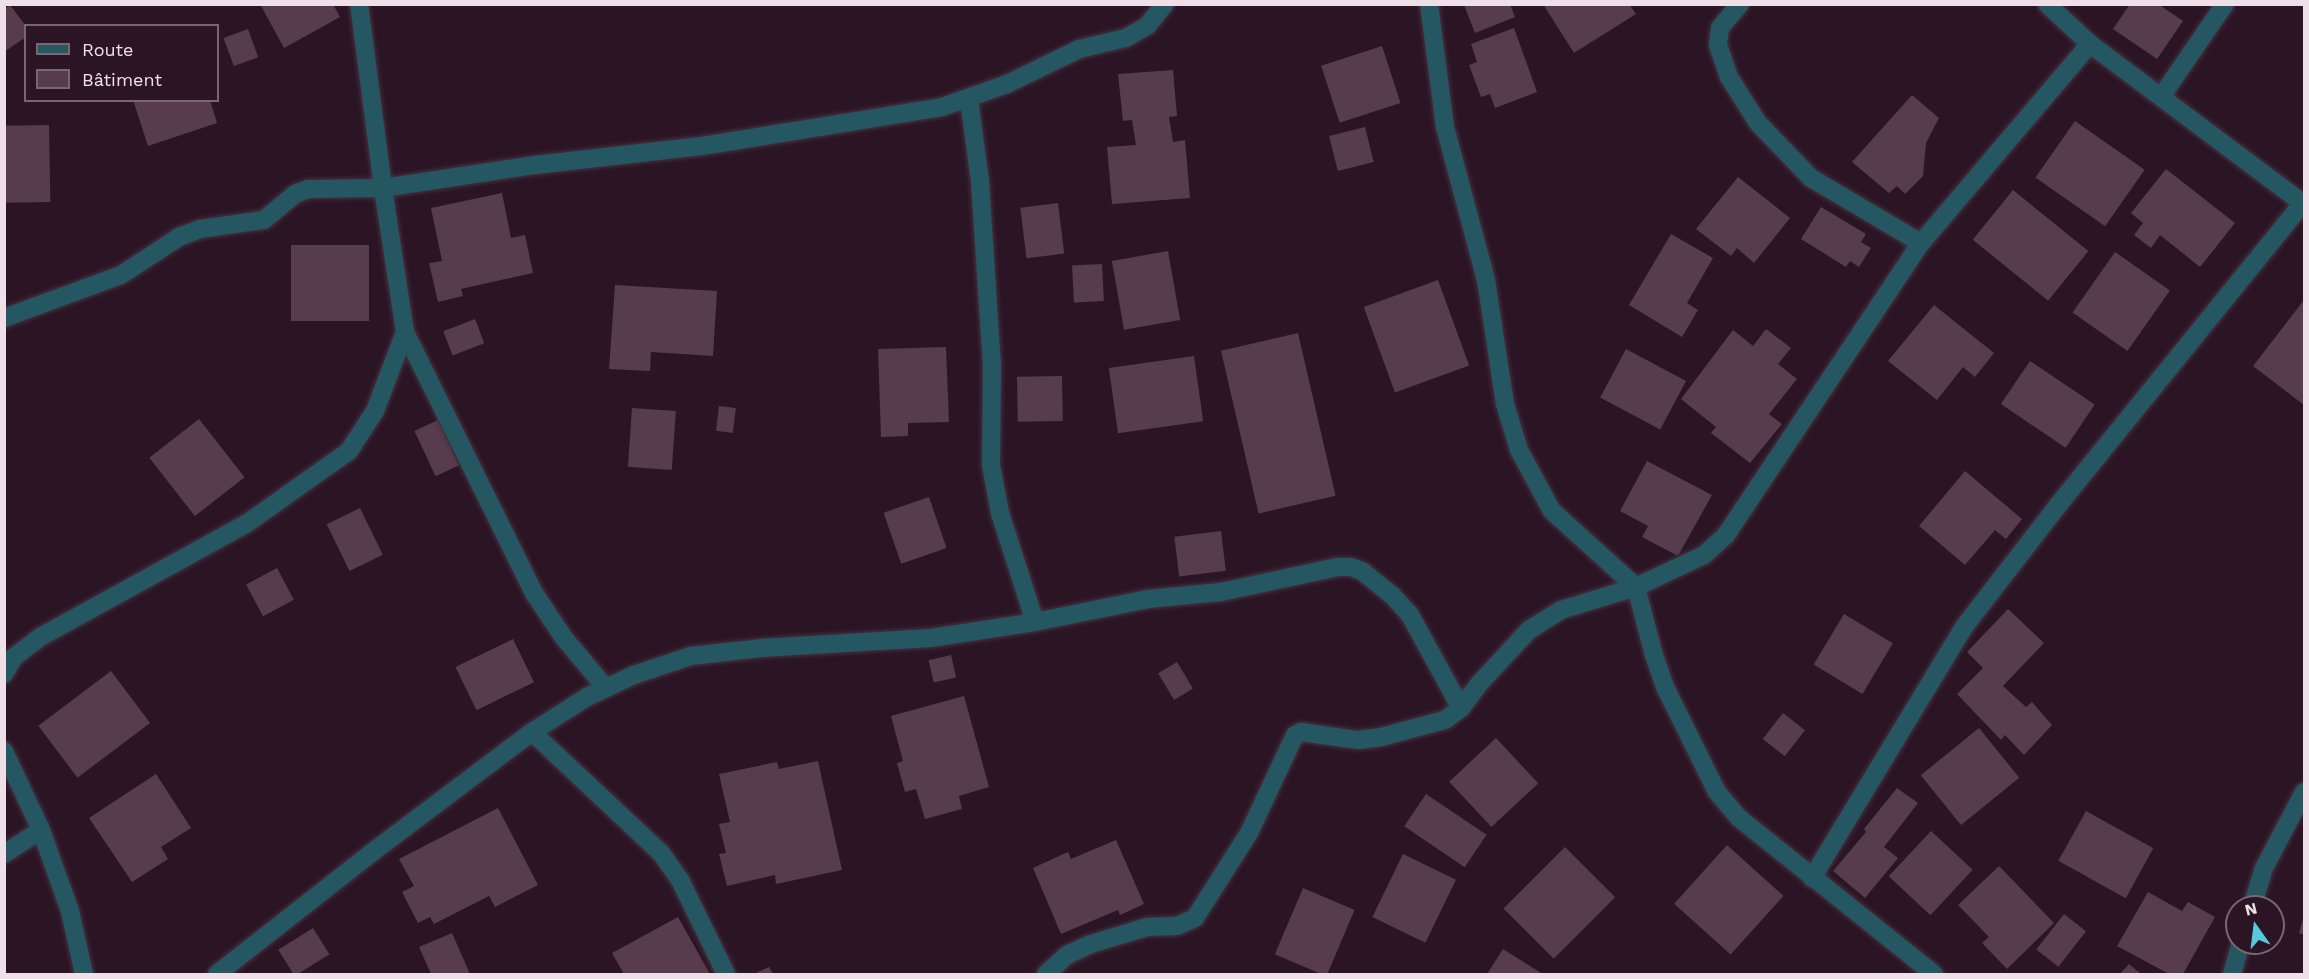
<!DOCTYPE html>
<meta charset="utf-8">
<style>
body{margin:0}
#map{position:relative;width:2309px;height:979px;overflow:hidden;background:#2b1524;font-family:"Work Sans",sans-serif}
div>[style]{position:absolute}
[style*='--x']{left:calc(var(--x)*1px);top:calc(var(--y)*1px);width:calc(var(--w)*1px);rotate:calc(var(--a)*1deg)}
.building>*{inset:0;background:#563c4d;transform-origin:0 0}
.roads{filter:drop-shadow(0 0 2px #463140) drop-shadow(0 0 2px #463140)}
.minor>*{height:18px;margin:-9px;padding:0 9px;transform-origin:9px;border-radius:9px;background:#245761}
span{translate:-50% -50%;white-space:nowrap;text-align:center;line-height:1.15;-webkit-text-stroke:4.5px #2b1524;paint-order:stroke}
.frame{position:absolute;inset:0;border:6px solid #efdfe9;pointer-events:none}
.legend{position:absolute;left:24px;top:24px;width:195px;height:78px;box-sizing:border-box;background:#2b1524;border:2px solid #796673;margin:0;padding:8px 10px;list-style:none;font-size:18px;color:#efdfe9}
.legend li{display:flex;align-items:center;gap:12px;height:30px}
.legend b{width:30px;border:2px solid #796673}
.north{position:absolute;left:2225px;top:895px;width:60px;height:60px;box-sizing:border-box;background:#2b1524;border:2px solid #796673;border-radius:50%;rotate:346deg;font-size:16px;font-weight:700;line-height:24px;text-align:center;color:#efdfe9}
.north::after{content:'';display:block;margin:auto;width:21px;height:27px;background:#55cadf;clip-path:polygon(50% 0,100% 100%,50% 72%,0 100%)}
</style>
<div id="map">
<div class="building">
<div style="clip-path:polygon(260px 4px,333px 4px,340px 17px,284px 48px)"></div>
<div style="clip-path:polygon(1510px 4px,1515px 17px,1475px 33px,1464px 5px)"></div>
<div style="clip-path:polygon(1543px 4px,1629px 4px,1636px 14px,1574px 53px)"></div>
<div style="clip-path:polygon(2130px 4px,2158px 4px,2183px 21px,2157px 59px,2113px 29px)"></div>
<div style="clip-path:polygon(10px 5px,26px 26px,26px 37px,4px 52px,4px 9px)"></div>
<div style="clip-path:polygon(1514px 28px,1537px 92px,1495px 108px,1490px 94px,1481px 97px,1469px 65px,1477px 62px,1471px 44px)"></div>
<div style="left:248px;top:29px;width:30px;height:26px;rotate:70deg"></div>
<div style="left:1382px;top:46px;width:60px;height:64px;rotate:72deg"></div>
<div style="clip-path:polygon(1173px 70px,1177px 116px,1169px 117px,1173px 142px,1185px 140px,1190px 198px,1112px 204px,1107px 147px,1136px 145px,1132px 120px,1123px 121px,1118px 74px)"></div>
<div style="clip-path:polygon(1912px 95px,1939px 118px,1926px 143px,1923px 176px,1905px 194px,1897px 186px,1889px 193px,1852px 162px)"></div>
<div style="clip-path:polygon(133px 100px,210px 100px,217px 123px,148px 146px)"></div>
<div style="left:2075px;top:121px;width:85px;height:69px;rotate:35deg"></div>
<div style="left:49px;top:125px;width:77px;height:45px;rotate:89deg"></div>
<div style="left:1365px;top:127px;width:36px;height:37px;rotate:76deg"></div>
<div style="clip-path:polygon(2166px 169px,2235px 223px,2200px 267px,2160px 235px,2151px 248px,2134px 235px,2143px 223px,2131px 213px)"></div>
<div style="clip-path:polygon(1738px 177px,1790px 218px,1754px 263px,1737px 248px,1731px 256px,1696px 229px)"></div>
<div style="left:2013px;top:190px;width:97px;height:64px;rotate:39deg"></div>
<div style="clip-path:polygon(502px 193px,511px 238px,525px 235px,533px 273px,461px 289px,463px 296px,438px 302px,429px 263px,442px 261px,431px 208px)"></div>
<div style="left:1058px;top:203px;width:51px;height:38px;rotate:83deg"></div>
<div style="clip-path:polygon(1821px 207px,1866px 234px,1861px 242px,1871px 248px,1859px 267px,1850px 261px,1846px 267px,1801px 239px)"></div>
<div style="clip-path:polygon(1671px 234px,1713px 258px,1687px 303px,1698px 310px,1682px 337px,1629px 305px)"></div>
<div style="left:369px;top:245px;width:76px;height:78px;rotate:90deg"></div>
<div style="left:1168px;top:251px;width:70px;height:57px;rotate:80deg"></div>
<div style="left:2115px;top:252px;width:67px;height:74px;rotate:35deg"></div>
<div style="left:1102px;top:264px;width:37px;height:30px;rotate:87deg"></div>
<div style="left:1438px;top:280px;width:91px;height:79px;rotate:70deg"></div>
<div style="clip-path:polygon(615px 285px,717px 291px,713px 356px,651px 352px,650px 371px,609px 369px)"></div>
<div style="clip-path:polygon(2304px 300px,2304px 405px,2253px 366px)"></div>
<div style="clip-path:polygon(1934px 305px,1994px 353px,1975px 377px,1963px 367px,1937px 400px,1888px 361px)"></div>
<div style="left:475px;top:319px;width:26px;height:34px;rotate:69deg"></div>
<div style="clip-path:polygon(1766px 329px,1791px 348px,1778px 364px,1797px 379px,1769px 414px,1782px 424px,1750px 463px,1711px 433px,1716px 427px,1681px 399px,1733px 330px,1753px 346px)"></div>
<div style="left:1298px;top:333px;width:167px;height:79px;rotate:77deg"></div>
<div style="clip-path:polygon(946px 347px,949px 422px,908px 423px,908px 436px,881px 437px,878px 349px)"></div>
<div style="left:1626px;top:349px;width:68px;height:55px;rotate:28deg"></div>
<div style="left:1194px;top:356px;width:66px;height:86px;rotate:82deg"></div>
<div style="left:2030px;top:361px;width:78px;height:52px;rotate:34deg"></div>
<div style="left:1062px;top:376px;width:45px;height:45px;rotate:89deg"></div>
<div style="left:719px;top:406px;width:17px;height:25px;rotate:7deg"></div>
<div style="left:632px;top:408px;width:44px;height:59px;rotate:4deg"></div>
<div style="left:199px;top:419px;width:74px;height:63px;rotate:52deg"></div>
<div style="left:438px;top:420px;width:50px;height:26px;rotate:65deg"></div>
<div style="clip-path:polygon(1647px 461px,1712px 495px,1678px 556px,1642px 537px,1648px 526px,1620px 511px)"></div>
<div style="clip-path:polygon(1965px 471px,2022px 519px,2006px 539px,1995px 530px,1965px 565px,1919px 526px)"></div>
<div style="left:929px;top:497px;width:54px;height:48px;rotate:71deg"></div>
<div style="left:360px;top:508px;width:52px;height:37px;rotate:64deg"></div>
<div style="left:1221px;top:531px;width:40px;height:47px;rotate:83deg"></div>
<div style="left:277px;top:568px;width:36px;height:35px;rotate:62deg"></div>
<div style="clip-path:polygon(2008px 609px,2044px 643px,2003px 686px,2026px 707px,2032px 702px,2052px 725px,2024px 755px,2005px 735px,2001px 740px,1957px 694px,1983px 668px,1967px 652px)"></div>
<div style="left:1844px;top:614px;width:57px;height:59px;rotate:31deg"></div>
<div style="left:513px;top:639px;width:48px;height:64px;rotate:64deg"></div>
<div style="left:951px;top:655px;width:23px;height:23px;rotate:77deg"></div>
<div style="left:1177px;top:662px;width:31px;height:22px;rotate:59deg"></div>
<div style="left:111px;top:671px;width:65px;height:91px;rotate:53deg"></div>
<div style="clip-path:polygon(964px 696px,989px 787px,959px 796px,962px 809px,925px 819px,916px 789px,905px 792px,897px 763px,903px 761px,891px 716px)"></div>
<div style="left:1783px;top:713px;width:28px;height:33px;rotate:38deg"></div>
<div style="left:1979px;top:728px;width:64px;height:75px;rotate:51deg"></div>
<div style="left:1496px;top:738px;width:62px;height:64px;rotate:47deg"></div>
<div style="clip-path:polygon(818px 761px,842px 870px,776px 884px,775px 875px,727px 886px,719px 854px,726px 853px,719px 824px,730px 822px,719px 774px,777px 762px,779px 769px)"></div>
<div style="clip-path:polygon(156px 774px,191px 828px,161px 847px,168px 859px,132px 882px,89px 818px)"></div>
<div style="clip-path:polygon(1897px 788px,1918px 803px,1884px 847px,1898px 858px,1865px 898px,1833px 871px,1866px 832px,1864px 829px)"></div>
<div style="left:1426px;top:794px;width:73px;height:39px;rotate:34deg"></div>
<div style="clip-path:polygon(498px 808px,538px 885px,495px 907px,489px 896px,434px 924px,430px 917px,418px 923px,402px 892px,414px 886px,399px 859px)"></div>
<div style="left:2086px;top:811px;width:77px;height:57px;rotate:29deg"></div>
<div style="left:1931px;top:831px;width:57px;height:62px;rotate:43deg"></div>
<div style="clip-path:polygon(1116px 840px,1144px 904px,1120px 915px,1118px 910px,1061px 934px,1033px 868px,1068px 852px,1071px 859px)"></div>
<div style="left:1727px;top:845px;width:76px;height:79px;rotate:42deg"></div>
<div style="left:1565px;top:847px;width:71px;height:87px;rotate:45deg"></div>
<div style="left:1403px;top:854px;width:59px;height:70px;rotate:26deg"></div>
<div style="clip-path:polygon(1999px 866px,2054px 923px,2007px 969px,1982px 943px,1989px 937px,1958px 905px)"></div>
<div style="left:1303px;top:888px;width:56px;height:72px;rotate:23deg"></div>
<div style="clip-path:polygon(2148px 892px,2182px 911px,2188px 902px,2215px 917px,2183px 974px,2169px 974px,2117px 946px)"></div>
<div style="left:2064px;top:914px;width:28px;height:45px;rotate:38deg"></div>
<div style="clip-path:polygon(2304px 916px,2304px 935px,2299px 933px)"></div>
<div style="clip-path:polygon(678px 917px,710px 974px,624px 974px,612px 953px)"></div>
<div style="left:313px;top:928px;width:31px;height:41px;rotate:58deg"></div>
<div style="clip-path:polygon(452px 933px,470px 974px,431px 974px,419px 947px)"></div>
<div style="clip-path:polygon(1503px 949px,1543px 974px,1487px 974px)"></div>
<div style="clip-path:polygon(2129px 964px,2141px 974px,2120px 974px)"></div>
<div style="clip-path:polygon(769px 967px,773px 974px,754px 974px)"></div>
</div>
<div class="roads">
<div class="minor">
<div style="--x:1429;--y:4;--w:124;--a:82.6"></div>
<div style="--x:1445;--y:127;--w:158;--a:75"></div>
<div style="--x:1486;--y:280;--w:125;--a:81.3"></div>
<div style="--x:1505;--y:404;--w:48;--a:73.1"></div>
<div style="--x:1519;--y:450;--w:69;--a:61.6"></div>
<div style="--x:1552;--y:511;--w:113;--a:42.1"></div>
<div style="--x:1636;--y:587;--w:70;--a:75.2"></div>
<div style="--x:1654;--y:655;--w:36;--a:71"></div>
<div style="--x:1666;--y:689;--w:115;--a:63.7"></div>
<div style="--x:1717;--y:792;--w:34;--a:50"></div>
<div style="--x:1739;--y:818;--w:250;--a:38.7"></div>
<div style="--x:1740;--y:4;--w:31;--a:130"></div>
<div style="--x:1720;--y:28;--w:17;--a:97"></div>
<div style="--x:1718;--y:45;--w:34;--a:71"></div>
<div style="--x:1729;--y:77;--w:54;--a:57.8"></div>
<div style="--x:1758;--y:123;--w:76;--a:46.1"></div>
<div style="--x:1811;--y:178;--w:128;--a:30.6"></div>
<div style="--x:2047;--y:4;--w:59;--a:42.9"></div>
<div style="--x:2090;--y:44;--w:267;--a:36.8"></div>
<div style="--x:2161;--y:97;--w:113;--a:-55.5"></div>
<div style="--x:969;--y:99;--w:83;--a:82.4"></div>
<div style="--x:980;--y:181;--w:187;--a:86.3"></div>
<div style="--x:992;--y:368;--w:97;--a:90.6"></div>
<div style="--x:991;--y:465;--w:49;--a:79.4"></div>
<div style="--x:1000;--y:513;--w:114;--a:72.2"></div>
<div style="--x:4;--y:318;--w:125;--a:-20.2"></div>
<div style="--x:121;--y:275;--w:69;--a:-33.2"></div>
<div style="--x:179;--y:237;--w:22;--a:-21"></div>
<div style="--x:200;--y:229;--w:65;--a:-8"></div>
<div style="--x:264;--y:220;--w:40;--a:-40"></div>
<div style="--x:295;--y:194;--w:14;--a:-21"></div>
<div style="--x:308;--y:189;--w:75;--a:-0.8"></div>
<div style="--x:383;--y:188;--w:154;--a:-8.6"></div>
<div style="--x:535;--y:165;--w:168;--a:-6.5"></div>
<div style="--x:702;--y:146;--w:243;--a:-9.2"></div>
<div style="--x:942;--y:107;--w:69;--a:-19.5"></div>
<div style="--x:1007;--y:84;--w:80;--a:-25.9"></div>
<div style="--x:1079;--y:49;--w:48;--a:-13.2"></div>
<div style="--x:1126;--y:38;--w:24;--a:-30"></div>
<div style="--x:1147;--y:26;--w:28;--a:-51"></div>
<div style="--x:405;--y:332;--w:291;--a:63.7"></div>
<div style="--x:534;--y:593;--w:54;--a:56.3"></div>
<div style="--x:564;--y:638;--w:65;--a:50"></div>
<div style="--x:4;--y:674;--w:20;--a:-60"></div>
<div style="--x:14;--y:657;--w:35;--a:-37"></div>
<div style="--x:42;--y:636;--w:233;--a:-28.8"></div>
<div style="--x:246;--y:524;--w:126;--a:-35.3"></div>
<div style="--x:349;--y:451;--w:48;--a:-57"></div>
<div style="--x:375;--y:411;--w:85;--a:-69.2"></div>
<div style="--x:405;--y:332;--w:146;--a:-98.7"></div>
<div style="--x:383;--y:188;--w:186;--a:-97.4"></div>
<div style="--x:532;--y:732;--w:177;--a:43.2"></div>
<div style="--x:661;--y:853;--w:35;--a:55"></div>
<div style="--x:681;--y:882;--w:102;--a:63.9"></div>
<div style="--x:4;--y:751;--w:87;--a:64.9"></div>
<div style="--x:41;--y:830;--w:86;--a:70.3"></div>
<div style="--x:70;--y:911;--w:65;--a:77.5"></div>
<div style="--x:4;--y:854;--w:44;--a:-33"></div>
<div style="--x:1812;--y:878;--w:293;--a:-58.8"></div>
<div style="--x:1964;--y:627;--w:155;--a:-52.3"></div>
<div style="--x:2059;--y:504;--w:387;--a:-51"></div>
<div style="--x:2252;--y:907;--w:39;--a:-73"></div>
<div style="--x:2263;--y:870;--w:88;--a:-62.3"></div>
<div style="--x:217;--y:974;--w:194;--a:-38.1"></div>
<div style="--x:370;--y:854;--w:203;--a:-37"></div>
<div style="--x:532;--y:732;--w:65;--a:-32.5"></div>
<div style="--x:587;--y:697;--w:52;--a:-25.1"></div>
<div style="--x:634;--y:675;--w:60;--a:-18.4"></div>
<div style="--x:691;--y:656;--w:70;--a:-6.5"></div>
<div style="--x:761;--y:648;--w:170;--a:-3.4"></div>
<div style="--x:931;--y:638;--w:105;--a:-8.7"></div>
<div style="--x:1035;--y:622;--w:115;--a:-11.5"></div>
<div style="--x:1148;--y:599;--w:73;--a:-5.5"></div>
<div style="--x:1221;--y:592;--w:120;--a:-12.1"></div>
<div style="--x:1338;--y:567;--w:13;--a:0"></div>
<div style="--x:1351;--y:567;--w:12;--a:20"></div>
<div style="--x:1362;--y:571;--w:38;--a:39"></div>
<div style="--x:1392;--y:595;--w:27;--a:48"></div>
<div style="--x:1410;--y:615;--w:106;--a:61.3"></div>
<div style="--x:1046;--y:974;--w:28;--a:-42"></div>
<div style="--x:1067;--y:955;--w:26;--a:-25"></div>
<div style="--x:1091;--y:944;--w:59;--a:-16.9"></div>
<div style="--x:1147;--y:927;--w:30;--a:-2"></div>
<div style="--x:1177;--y:926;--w:20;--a:-24"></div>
<div style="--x:1195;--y:918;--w:101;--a:-57.6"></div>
<div style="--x:1249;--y:833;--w:108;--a:-64.9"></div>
<div style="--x:1295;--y:735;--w:7;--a:-27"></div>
<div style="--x:1301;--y:732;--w:58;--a:8"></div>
<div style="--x:1358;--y:740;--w:23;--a:-7"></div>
<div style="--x:1381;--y:737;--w:66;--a:-14.9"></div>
<div style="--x:1445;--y:720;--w:20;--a:-37"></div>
<div style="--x:1461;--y:708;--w:30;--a:-53"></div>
<div style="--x:1479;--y:684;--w:74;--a:-47.2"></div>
<div style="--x:1529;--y:630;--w:38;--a:-32"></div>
<div style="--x:1561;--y:610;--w:78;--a:-17"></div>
<div style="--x:1636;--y:587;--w:75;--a:-25.2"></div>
<div style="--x:1704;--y:555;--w:30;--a:-42"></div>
<div style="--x:1726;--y:535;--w:351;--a:-56.3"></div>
<div style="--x:1921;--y:243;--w:261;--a:-49.7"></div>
<div style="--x:2232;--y:974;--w:32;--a:-74"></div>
</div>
</div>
<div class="frame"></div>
<ul class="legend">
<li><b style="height:8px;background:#245761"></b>Route</li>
<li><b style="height:16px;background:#563c4d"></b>Bâtiment</li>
</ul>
<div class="north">N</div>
</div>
